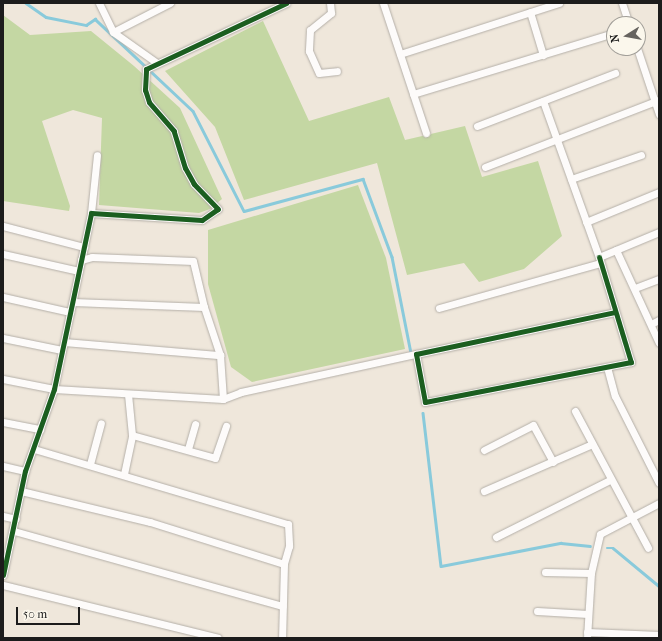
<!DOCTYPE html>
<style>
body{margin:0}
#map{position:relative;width:662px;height:641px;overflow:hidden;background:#efe7db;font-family:"IM FELL French Canon",serif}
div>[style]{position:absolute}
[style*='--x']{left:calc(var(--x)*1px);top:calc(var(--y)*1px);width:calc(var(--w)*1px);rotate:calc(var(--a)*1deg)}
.green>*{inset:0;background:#c4d7a3}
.stream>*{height:2.5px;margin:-1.25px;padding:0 1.25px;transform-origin:1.25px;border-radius:1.25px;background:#89cadb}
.roads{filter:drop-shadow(0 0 1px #b4afa8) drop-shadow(0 0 1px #b4afa8)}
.minor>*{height:7px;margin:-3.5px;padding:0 3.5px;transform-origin:3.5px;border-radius:3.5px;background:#fdfbfa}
.cycleway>*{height:5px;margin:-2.5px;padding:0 2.5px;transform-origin:2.5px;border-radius:2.5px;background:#1b5e20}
span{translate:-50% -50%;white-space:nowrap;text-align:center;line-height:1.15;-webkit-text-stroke:3.5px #fbf7ec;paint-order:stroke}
.frame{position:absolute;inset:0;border:4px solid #1c1c1c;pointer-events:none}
.north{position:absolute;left:606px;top:16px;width:40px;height:40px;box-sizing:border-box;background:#fbf7ec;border:1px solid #a29f99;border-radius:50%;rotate:259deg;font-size:11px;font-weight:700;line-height:16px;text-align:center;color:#1c1c1c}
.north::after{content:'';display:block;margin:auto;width:14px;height:18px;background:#66635f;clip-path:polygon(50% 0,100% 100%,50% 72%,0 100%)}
.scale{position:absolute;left:16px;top:607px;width:64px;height:18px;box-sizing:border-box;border:2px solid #1c1c1c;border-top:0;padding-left:5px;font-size:12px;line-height:14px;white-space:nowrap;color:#1c1c1c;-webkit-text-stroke:3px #fbf7ec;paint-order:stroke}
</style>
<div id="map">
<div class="green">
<div style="clip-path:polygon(3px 15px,30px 35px,91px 31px,134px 66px,180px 108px,222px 199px,210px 209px,199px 213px,99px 205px,102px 118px,73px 110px,42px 121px,70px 206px,69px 211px,3px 201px)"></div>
<div style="clip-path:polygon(263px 21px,309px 121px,389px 97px,405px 140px,465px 126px,482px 177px,538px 161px,562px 236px,524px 269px,479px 282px,464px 263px,407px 275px,377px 163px,244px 200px,215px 127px,165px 71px)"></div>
<div style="clip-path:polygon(358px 185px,386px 258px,405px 349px,252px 382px,231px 367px,208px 284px,208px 230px)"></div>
</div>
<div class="stream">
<div style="--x:26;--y:3;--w:24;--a:35"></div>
<div style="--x:46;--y:17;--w:41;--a:11.3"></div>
<div style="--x:86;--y:25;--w:11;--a:-34"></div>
<div style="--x:95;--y:19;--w:134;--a:43.2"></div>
<div style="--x:193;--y:111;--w:112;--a:63"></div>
<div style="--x:244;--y:211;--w:123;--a:-15.1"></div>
<div style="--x:363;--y:179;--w:83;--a:69.6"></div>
<div style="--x:392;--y:257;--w:98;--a:78.8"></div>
<div style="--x:423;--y:413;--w:154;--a:83.3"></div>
<div style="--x:441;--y:566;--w:122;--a:-10.9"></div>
<div style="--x:561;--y:543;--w:29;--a:6"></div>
<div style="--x:607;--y:548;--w:6;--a:0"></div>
<div style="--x:613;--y:548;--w:60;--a:39.6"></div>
</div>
<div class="roads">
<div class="minor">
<div style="--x:99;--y:3;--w:32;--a:64"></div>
<div style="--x:330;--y:3;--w:10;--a:84"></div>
<div style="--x:331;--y:13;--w:27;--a:141"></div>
<div style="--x:310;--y:30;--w:21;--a:93"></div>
<div style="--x:309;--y:51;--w:24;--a:66"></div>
<div style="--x:319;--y:73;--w:18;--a:-6"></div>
<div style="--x:383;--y:3;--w:137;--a:71.7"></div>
<div style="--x:622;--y:3;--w:22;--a:72"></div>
<div style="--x:530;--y:12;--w:45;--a:73.2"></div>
<div style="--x:637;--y:48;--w:70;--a:71.6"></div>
<div style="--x:400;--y:54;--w:167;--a:-17.8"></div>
<div style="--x:157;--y:63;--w:54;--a:-144.8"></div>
<div style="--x:113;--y:32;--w:64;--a:-27"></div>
<div style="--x:413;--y:94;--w:210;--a:-16.9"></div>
<div style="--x:543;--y:101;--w:166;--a:70.3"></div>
<div style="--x:599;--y:257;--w:65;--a:-22.6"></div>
<div style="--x:477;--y:126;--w:148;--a:-21"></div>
<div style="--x:485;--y:167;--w:186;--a:-21.1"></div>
<div style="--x:571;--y:179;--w:74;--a:-18.9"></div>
<div style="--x:91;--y:213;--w:58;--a:-84.1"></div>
<div style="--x:586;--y:222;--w:79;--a:-22.3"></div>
<div style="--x:3;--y:226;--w:84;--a:14.5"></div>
<div style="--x:616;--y:250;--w:102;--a:65.2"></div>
<div style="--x:3;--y:254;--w:78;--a:12.6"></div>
<div style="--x:599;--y:257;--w:110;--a:73.1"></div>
<div style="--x:631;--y:362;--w:210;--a:169"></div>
<div style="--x:425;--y:402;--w:49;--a:-100.6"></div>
<div style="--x:416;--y:354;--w:203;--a:-11.9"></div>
<div style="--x:81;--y:260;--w:11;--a:-15"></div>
<div style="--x:92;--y:257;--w:101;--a:2.3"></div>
<div style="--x:193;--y:261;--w:47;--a:76.6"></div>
<div style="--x:204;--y:307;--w:51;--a:71.6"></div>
<div style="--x:220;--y:355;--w:44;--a:86.1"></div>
<div style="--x:635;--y:288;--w:26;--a:-21"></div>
<div style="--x:3;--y:297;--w:69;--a:12.6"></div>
<div style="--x:73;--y:302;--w:131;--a:2.2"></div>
<div style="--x:439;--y:308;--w:167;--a:-15.6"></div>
<div style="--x:651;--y:324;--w:9;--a:-27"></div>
<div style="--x:3;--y:338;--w:60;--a:11.5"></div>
<div style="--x:64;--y:342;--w:157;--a:4.8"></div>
<div style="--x:607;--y:367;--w:30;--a:75"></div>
<div style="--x:615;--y:396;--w:97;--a:63.2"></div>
<div style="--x:3;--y:379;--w:52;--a:11.1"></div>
<div style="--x:54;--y:389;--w:169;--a:3.4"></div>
<div style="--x:223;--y:399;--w:19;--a:-21"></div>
<div style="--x:241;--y:392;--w:179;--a:-12.3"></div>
<div style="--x:575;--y:411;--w:155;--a:61.9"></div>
<div style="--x:3;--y:422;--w:38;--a:11"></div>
<div style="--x:132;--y:435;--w:86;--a:15.5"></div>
<div style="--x:215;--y:458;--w:34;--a:-71"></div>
<div style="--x:34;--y:449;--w:265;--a:16.5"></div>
<div style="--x:288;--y:524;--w:22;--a:87"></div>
<div style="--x:289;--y:546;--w:19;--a:106"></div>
<div style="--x:284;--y:564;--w:74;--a:91.5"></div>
<div style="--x:188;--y:449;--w:26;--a:-74"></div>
<div style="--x:484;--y:450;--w:55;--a:-27"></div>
<div style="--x:533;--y:425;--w:42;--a:61.6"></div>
<div style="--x:90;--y:464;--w:42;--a:-75"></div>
<div style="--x:3;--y:466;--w:23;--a:13"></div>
<div style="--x:124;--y:474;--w:40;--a:-78"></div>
<div style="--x:132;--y:435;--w:41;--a:-95.6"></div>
<div style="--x:21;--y:491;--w:133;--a:13.5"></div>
<div style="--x:150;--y:522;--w:140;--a:17.4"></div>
<div style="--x:484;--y:491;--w:118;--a:-23.5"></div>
<div style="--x:3;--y:516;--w:13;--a:13"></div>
<div style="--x:14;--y:531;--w:279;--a:15.6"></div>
<div style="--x:496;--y:537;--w:127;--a:-26.6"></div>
<div style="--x:545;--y:572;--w:46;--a:1.2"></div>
<div style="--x:3;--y:575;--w:106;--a:-78.1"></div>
<div style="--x:25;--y:471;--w:87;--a:-70.5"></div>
<div style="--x:54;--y:389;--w:180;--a:-78.1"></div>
<div style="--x:91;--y:213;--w:111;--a:3.6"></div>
<div style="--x:202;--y:220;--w:19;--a:-35"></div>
<div style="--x:218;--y:209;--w:35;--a:-134"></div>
<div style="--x:194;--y:184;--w:18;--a:-119"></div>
<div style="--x:185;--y:168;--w:39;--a:-107"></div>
<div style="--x:174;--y:131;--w:38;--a:-131"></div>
<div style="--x:149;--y:102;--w:13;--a:-108"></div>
<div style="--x:145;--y:90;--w:21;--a:-87"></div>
<div style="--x:146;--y:69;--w:155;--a:-25.2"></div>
<div style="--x:3;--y:585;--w:221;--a:13.8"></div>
<div style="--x:537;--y:611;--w:51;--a:3.4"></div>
<div style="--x:587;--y:632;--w:72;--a:2.4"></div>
<div style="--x:587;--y:638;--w:65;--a:-86.5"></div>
<div style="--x:591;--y:573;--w:40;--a:-77"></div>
<div style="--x:600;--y:534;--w:67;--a:-27.7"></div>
</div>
</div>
<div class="cycleway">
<div style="--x:599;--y:257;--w:110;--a:73.1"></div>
<div style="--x:631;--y:362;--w:210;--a:169"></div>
<div style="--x:425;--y:402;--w:49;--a:-100.6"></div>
<div style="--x:416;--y:354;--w:203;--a:-11.9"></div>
<div style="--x:3;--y:575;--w:106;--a:-78.1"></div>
<div style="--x:25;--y:471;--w:87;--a:-70.5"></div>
<div style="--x:54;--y:389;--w:180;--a:-78.1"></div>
<div style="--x:91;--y:213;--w:111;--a:3.6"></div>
<div style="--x:202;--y:220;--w:19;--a:-35"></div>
<div style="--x:218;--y:209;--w:35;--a:-134"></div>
<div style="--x:194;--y:184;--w:18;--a:-119"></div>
<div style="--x:185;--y:168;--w:39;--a:-107"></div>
<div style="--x:174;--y:131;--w:38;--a:-131"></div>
<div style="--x:149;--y:102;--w:13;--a:-108"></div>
<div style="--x:145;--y:90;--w:21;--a:-87"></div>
<div style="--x:146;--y:69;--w:155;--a:-25.2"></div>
</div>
<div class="frame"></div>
<div class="north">N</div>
<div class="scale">50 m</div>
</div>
